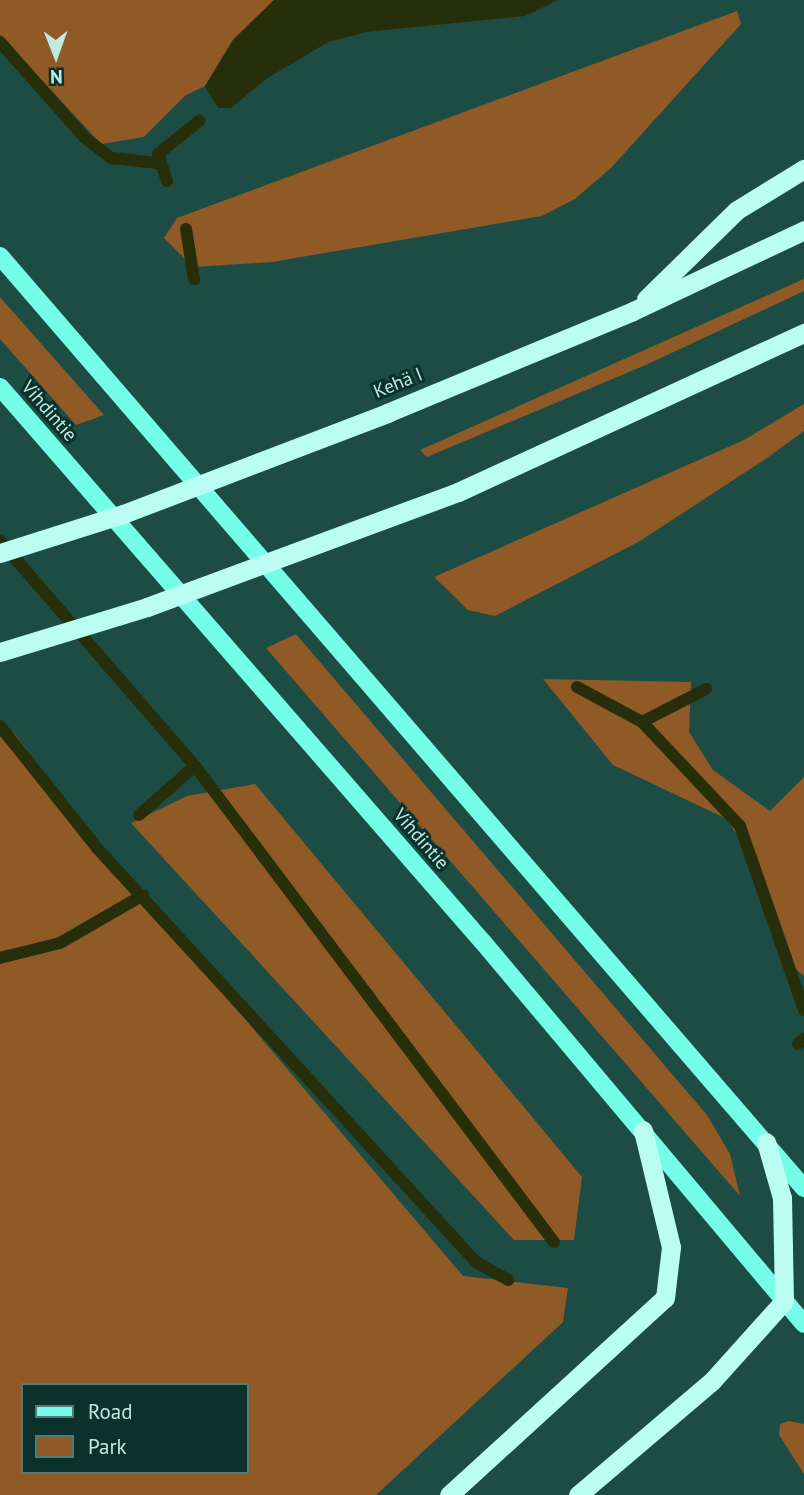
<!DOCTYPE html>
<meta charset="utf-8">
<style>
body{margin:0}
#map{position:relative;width:804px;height:1495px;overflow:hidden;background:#1d4c45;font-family:"PT Sans",sans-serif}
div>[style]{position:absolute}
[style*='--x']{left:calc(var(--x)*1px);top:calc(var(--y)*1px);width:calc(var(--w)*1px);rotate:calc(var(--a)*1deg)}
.green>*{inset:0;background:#905a26}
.water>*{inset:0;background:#262f09}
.stream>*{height:12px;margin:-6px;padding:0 6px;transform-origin:6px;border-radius:6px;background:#262f09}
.primary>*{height:18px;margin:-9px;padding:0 9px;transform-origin:9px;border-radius:9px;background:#74fde7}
.trunk>*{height:19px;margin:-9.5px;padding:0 9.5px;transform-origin:9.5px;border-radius:9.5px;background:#bafef3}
.trunk-bridge>*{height:19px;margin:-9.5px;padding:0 9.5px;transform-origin:9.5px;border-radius:9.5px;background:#bafef3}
span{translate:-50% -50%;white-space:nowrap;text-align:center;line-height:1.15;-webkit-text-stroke:6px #0a312b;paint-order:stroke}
.street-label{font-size:19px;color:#c0e9e0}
.legend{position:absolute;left:21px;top:1383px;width:228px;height:91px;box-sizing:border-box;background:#0a312b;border:2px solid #537b73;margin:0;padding:9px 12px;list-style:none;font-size:21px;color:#c0e9e0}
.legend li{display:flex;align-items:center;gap:14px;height:35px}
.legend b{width:35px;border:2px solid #537b73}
.north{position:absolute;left:21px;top:21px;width:70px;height:70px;-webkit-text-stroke:5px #0a312b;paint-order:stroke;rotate:179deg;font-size:19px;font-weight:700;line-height:28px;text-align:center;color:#c0e9e0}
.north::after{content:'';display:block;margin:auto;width:24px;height:32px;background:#c0e9e0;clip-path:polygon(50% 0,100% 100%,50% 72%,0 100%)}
</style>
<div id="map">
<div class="green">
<div style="clip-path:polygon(0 0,274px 0,233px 40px,205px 86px,186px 95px,144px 137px,101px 144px,0 35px)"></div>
<div style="clip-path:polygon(737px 11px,741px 24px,611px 168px,575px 199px,542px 216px,272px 262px,193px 267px,164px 238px,177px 218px)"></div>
<div style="clip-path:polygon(804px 279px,804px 291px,648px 364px,427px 457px,420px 450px)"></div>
<div style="clip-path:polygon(0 297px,104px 415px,76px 425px,0 339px)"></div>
<div style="clip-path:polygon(804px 404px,804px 431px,767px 458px,640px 541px,495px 616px,468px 610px,434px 577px,744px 440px)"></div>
<div style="clip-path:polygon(296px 634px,707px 1115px,730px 1154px,740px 1196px,266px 648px)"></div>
<div style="clip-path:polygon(543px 679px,691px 682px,689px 732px,713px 770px,770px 811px,804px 777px,804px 976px,782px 958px,765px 880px,727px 819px,613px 765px)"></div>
<div style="clip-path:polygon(evenodd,14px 733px,104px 853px,463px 1276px,568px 1288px,563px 1322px,376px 1495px,0 1495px,0 737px,14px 733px,23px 1385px,247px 1385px,247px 1472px,23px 1472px,23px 1385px)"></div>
<div style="clip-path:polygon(255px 784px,582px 1177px,574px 1240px,514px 1240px,131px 823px,187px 796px)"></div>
<div style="clip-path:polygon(789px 1421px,804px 1424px,804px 1474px,779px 1435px,780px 1424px)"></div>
</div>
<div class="water">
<div style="clip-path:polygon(274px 0,558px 0,525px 16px,366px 32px,328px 42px,266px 79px,231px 108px,218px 108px,205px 86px,233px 40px)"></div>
</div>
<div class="stream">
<div style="--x:0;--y:42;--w:128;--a:48.5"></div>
<div style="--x:85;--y:138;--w:34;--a:37"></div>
<div style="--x:112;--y:158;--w:46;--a:6.2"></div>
<div style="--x:167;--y:181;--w:28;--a:-108"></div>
<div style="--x:158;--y:154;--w:53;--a:-38.8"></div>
<div style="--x:186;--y:229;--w:51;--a:80.9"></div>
<div style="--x:0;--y:541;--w:298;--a:49.1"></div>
<div style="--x:195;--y:766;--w:596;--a:52.98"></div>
<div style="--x:577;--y:687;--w:74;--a:28.3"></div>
<div style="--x:642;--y:722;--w:143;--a:46.7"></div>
<div style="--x:740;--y:826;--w:195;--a:70.8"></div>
<div style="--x:642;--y:722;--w:72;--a:-27.3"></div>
<div style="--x:0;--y:726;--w:156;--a:51.5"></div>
<div style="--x:97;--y:848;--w:561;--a:47.53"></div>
<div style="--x:476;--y:1262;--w:37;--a:29"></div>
<div style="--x:139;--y:815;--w:74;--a:-41.2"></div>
<div style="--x:0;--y:958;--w:62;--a:-14"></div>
<div style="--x:60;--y:943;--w:96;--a:-30"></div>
<div style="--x:798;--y:1044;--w:8;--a:-40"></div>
</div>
<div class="primary">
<div style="--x:0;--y:256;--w:1231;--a:49.22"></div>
<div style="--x:0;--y:387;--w:734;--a:48.98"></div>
<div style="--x:482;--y:941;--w:500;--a:49.95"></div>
</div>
<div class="trunk">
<div style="--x:646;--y:299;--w:127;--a:-44.4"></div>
<div style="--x:737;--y:210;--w:79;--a:-31.5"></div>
<div style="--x:387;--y:413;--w:266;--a:-22.5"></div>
<div style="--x:633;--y:311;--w:189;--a:-25.3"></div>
<div style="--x:458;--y:492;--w:381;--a:-24.7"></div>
<div style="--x:449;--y:1495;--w:292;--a:-42.4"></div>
<div style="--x:665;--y:1298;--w:51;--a:-83.3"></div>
<div style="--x:671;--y:1247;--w:120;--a:-103.5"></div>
<div style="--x:578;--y:1495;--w:176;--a:-40.4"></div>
<div style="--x:712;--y:1381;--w:108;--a:-48"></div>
<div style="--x:784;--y:1301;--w:103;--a:-91.1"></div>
<div style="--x:782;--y:1198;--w:58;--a:-105.9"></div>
</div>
<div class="trunk-bridge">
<div style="--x:0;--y:553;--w:129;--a:-17.6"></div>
<div style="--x:123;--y:514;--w:283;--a:-20.9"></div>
<div style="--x:0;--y:652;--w:154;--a:-17"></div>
<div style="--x:147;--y:607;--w:332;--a:-20.3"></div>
</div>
<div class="street-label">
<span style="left:398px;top:383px;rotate:-22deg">Kehä I</span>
<span style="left:49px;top:411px;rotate:49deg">Vihdintie</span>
<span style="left:421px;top:839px;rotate:49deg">Vihdintie</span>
</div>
<ul class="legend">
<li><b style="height:9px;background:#74fde7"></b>Road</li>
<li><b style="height:19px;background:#905a26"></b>Park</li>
</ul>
<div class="north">N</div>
</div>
